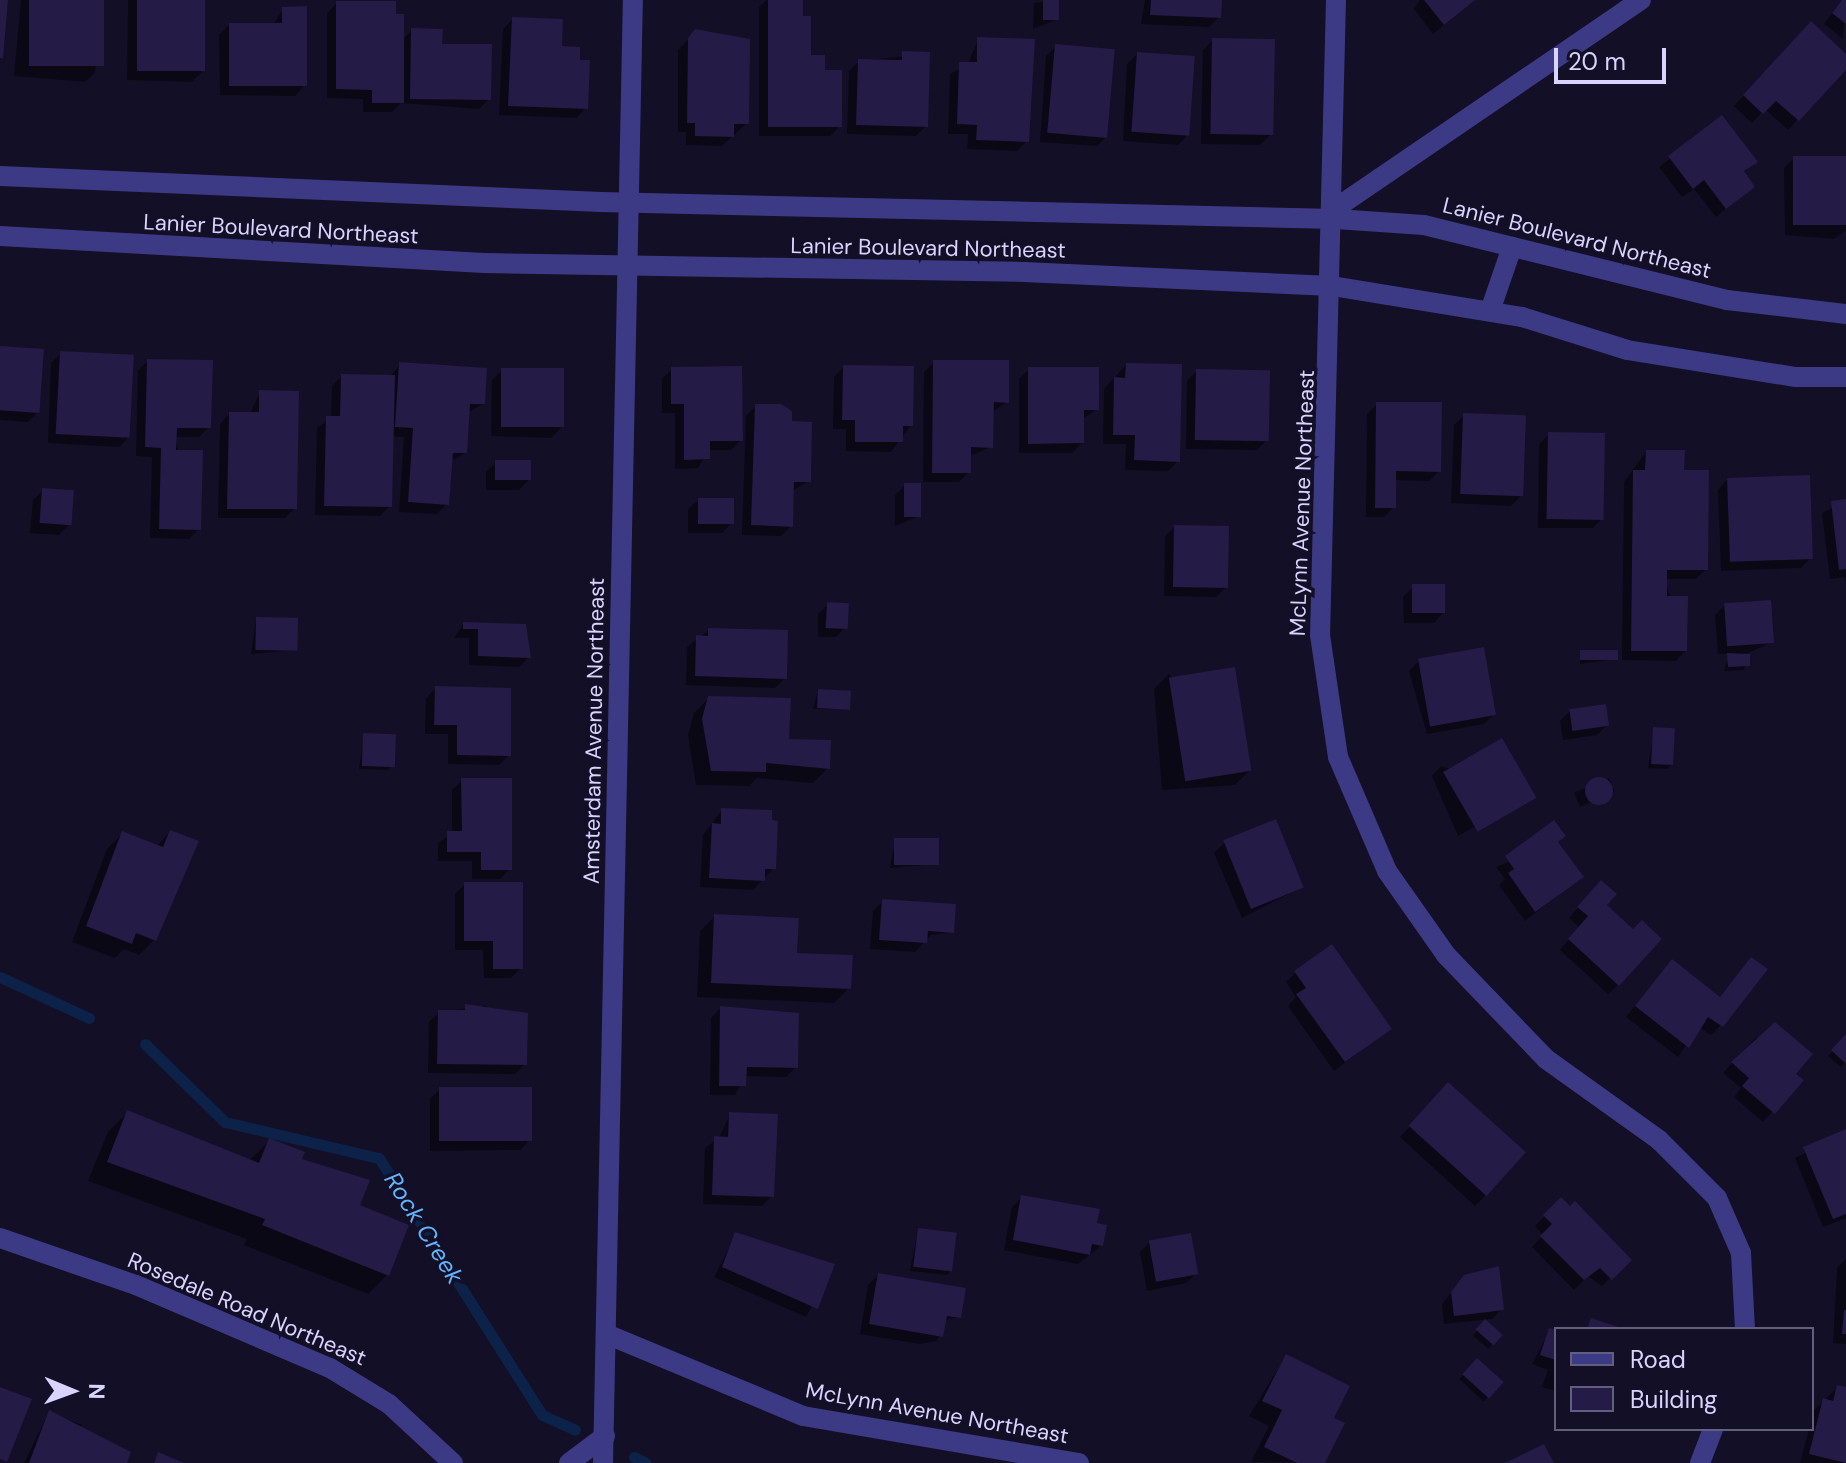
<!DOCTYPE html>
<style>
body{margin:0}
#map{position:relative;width:1846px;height:1463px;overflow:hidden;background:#130f26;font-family:"DM Sans",sans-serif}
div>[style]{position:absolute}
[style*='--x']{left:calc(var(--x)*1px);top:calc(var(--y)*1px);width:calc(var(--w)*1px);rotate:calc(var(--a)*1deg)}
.shadow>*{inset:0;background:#0007;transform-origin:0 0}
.stream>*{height:11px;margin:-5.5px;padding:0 5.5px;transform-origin:5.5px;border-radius:5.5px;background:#0c2248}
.building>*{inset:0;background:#241b47;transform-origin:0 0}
.round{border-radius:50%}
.minor>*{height:20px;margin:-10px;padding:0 10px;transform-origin:10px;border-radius:10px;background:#3d3a85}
span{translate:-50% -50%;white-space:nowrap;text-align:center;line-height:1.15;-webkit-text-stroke:7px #130f26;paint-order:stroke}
.street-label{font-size:22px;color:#d9d4ff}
.water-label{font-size:24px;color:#62b6ff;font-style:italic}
.legend{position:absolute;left:1554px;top:1327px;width:260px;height:104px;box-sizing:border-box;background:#130f26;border:2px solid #625e7d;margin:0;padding:10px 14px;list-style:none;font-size:24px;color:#d9d4ff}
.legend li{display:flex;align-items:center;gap:16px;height:40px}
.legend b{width:40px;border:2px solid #625e7d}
.north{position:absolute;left:32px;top:1351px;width:80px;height:80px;-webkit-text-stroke:6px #130f26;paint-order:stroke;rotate:91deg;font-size:22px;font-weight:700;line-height:32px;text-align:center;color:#d9d4ff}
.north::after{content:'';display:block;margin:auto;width:28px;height:36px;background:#d9d4ff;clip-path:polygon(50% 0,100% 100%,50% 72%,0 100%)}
.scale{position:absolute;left:1554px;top:48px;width:112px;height:36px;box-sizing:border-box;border:4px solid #d9d4ff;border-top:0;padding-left:10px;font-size:24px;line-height:28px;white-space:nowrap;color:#d9d4ff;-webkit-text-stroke:6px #130f26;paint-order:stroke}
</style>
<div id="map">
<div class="shadow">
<div style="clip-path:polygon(21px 0,102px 0,95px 73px,85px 82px,14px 76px)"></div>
<div style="clip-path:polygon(128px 0,162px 0,202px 72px,192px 82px,127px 80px)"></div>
<div style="clip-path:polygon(766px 0,801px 0,809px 57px,823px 72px,840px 126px,830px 136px,759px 136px,759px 7px)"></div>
<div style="clip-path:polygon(1057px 0,1056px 20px,1033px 29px,1034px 3px)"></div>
<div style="clip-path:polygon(1145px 0,1220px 0,1219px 17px,1209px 27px,1141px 24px)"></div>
<div style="clip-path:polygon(1474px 0,1433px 34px,1414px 9px,1420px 0)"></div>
<div style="clip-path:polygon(1842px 0,1846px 0,1843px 39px,1824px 24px)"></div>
<div style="clip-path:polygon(337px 3px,402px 40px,412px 30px,440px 46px,489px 99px,479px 109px,401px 103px,392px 112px,363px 112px,363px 99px,327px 98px,327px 13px)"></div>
<div style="clip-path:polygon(283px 9px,304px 86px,295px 96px,220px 95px,219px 35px,229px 25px,273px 25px)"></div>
<div style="clip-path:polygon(513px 19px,560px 48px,586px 108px,576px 118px,499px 115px,503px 29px)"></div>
<div style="clip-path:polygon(696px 31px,713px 32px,747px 123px,722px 146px,686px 145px,686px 132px,678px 132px,678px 50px)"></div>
<div style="clip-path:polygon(1801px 34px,1846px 56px,1846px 67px,1788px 130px,1765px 109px,1752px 123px,1734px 106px)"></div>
<div style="clip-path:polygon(978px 39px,1027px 141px,1017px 151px,967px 149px,968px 134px,948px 134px,950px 74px,968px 64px)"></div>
<div style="clip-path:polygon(1213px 40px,1270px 135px,1260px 145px,1201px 144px,1203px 50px)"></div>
<div style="clip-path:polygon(1056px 46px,1107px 136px,1097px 146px,1040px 142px,1046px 56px)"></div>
<div style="clip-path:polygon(928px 54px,926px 126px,916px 136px,847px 134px,849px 71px,859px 61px)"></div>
<div style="clip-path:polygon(1137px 54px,1188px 135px,1178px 145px,1123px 141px,1127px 64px)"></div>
<div style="clip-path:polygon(1722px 118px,1755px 161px,1743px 173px,1753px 186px,1716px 217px,1694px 189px,1682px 197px,1659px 167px)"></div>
<div style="clip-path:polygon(1794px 158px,1846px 158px,1846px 230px,1834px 239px,1785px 235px,1784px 168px)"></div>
<div style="clip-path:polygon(0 348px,38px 412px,28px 422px,0 420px)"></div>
<div style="clip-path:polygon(61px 353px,129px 437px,119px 447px,48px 443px,51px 363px)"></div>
<div style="clip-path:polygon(148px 361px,209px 427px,199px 437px,175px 437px,199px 529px,189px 539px,150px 538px,152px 457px,136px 456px,138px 370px)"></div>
<div style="clip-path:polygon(934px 362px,1007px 402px,992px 412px,991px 447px,969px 456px,969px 472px,959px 482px,923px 482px,924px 372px)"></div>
<div style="clip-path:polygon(400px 364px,483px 404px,467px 413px,465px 453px,450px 462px,447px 504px,437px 514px,399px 512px,404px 437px,391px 436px,390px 506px,380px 516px,315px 515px,317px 428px,331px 418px,332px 386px,342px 376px,390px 377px)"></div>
<div style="clip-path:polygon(1126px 365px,1178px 461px,1168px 471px,1125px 470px,1126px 444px,1103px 444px,1104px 389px)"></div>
<div style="clip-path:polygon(844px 367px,911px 425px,891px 452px,846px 451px,846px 429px,833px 429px,834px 377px)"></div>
<div style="clip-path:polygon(672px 369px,741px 440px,731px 450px,708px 450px,698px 468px,675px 469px,675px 413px,662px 413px,662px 379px)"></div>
<div style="clip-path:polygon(1029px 369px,1097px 409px,1082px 419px,1082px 443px,1072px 453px,1019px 453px,1019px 379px)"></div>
<div style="clip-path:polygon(502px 370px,561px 428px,551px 438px,491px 436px,492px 380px)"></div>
<div style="clip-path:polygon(1197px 371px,1267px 440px,1257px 450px,1186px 449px,1187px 381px)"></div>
<div style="clip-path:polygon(260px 392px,295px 508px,285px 518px,218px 518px,220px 424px,229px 414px,250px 414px)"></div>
<div style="clip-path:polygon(1377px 404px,1439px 471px,1429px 481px,1394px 480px,1394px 507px,1384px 517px,1366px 517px,1367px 414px)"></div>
<div style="clip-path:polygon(756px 406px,790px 423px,809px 481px,792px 491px,791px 526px,781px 536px,742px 535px,746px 416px)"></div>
<div style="clip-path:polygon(1464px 415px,1521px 496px,1511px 506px,1451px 503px,1454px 425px)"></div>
<div style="clip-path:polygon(1549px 434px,1603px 518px,1593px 528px,1538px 528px,1539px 444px)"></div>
<div style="clip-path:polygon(1646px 452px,1682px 472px,1706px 569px,1696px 579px,1665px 579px,1685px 651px,1676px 661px,1622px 660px,1624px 482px)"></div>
<div style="clip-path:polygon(496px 462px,529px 480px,519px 490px,486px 490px,486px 472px)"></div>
<div style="clip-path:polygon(1727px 480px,1811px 558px,1801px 568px,1721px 571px,1718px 490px)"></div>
<div style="clip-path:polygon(905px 485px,919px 516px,895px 526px,895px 495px)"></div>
<div style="clip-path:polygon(43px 490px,69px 525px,59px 535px,30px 533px,33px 500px)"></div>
<div style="clip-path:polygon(698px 500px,732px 523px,722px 533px,688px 533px,688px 509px)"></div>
<div style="clip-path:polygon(1846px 501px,1846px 584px,1845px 577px,1830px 579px,1822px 513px)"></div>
<div style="clip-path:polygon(1175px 527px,1226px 587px,1216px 597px,1164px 596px,1165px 536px)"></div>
<div style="clip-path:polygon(1413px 587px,1443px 613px,1434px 623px,1404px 623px,1403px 597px)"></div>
<div style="clip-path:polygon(828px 604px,846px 627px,836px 637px,818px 637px,818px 614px)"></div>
<div style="clip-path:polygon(1725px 605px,1772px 642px,1748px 653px,1744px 670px,1724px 671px,1730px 654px,1718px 654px,1715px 615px)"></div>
<div style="clip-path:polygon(256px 619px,295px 650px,251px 654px)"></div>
<div style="clip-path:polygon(463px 624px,524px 626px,529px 657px,519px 667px,469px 665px,469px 638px,454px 638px)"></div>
<div style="clip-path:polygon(709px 630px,785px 678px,775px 688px,686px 685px,687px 647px)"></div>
<div style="clip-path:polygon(1581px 652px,1616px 659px,1580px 664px)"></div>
<div style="clip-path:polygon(1419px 661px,1494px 714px,1484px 724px,1427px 734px,1409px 671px)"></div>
<div style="clip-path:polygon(1169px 674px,1250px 770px,1235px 785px,1162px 790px,1154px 689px)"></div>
<div style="clip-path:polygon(436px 688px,509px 755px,499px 765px,448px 764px,448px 734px,425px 734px,426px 698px)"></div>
<div style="clip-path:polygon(818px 691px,848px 709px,813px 709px)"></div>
<div style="clip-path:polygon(709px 698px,787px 741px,828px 768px,813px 783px,757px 778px,749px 786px,696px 785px,688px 735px,694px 713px)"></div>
<div style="clip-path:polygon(1570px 711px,1607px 725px,1597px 735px,1563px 740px,1560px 721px)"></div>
<div style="clip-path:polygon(1654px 729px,1672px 764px,1667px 769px,1648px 768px)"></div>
<div style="clip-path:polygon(364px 735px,393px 765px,388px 770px,359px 769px)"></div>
<div style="clip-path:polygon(1441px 766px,1532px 795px,1458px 836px,1432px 776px)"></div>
<div style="left:1609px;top:778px;width:15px;height:38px;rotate:67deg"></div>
<div style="clip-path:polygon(462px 780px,510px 869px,500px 879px,472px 879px,472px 861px,438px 861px,438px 843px,452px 833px,452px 790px)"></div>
<div style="clip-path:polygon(722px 810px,774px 868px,753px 890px,700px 887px,703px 835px)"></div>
<div style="clip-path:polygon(170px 832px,154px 940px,139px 955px,124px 949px,115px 958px,72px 942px,107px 849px,122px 834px,156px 847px)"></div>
<div style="clip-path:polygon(895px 840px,937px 864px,890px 868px)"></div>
<div style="clip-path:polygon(1224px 843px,1302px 887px,1242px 918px,1214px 853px)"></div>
<div style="clip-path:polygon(1556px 843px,1581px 877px,1525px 921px,1499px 885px,1505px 879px,1496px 867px)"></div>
<div style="clip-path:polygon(465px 884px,521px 968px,511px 978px,484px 978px,483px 950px,455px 950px,455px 894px)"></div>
<div style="clip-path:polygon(1592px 892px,1604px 905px,1618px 985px,1608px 994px,1560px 950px,1579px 927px,1569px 918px)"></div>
<div style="clip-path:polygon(883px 901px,953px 932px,931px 935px,915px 952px,870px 949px,873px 911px)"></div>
<div style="clip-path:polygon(715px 916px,795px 955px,849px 988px,834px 1003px,697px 997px,700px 931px)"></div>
<div style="clip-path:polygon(1751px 959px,1721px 1025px,1711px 1035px,1699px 1027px,1678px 1057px,1626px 1017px,1672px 961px,1719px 998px)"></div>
<div style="clip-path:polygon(1296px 972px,1390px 1029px,1334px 1071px,1288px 1006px,1296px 997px,1286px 982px)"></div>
<div style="clip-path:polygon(486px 1006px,525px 1064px,515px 1074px,428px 1073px,429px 1022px,439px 1012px)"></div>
<div style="clip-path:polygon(721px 1008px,796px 1067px,786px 1077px,745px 1076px,735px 1095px,710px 1095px,711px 1018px)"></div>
<div style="clip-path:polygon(1846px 1036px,1846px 1062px,1841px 1067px,1828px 1056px)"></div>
<div style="clip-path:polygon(1756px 1037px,1801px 1080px,1763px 1122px,1734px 1097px,1741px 1088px,1723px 1073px)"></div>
<div style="clip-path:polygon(440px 1089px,530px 1140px,520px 1150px,430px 1151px,430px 1099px)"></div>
<div style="clip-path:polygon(1439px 1095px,1485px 1196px,1475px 1206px,1400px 1137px)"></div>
<div style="clip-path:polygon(128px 1112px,250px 1160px,270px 1140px,357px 1206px,387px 1275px,368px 1294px,244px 1245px,247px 1239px,88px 1181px,108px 1132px)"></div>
<div style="clip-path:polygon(730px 1114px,772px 1196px,762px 1206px,703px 1204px,705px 1148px,719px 1138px)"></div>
<div style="clip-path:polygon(1846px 1132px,1846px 1218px,1823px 1227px,1795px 1158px)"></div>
<div style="clip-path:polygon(1022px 1197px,1095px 1224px,1102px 1245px,1078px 1264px,1004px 1250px,1012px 1207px)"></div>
<div style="clip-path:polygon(1561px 1200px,1629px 1260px,1602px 1286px,1588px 1276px,1574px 1290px,1532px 1247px,1543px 1235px,1535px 1226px)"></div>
<div style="clip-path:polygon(918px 1230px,951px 1270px,947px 1275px,910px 1271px)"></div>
<div style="clip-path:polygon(736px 1235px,833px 1265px,806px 1317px,714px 1277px)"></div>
<div style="clip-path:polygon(1150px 1242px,1196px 1274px,1186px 1283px,1147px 1291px,1140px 1252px)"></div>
<div style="clip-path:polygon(1846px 1259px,1846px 1344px,1833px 1343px,1837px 1268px)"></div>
<div style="clip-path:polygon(878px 1275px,959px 1317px,944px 1320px,937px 1341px,920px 1344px,860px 1334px,868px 1285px)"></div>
<div style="clip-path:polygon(1465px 1276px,1502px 1309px,1492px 1319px,1444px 1324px,1442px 1304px)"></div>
<div style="left:1485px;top:1322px;width:20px;height:18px;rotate:41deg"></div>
<div style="clip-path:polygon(1550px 1330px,1556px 1332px,1556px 1391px,1542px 1387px,1548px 1370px,1532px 1364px)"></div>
<div style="clip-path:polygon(1286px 1356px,1332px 1419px,1323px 1463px,1251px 1462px,1269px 1426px,1249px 1416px)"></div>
<div style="left:1477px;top:1360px;width:33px;height:26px;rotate:43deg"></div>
<div style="clip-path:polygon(1838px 1387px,1846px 1389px,1846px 1463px,1800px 1463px,1814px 1410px)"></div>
<div style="clip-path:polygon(49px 1412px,82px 1425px,78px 1434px,124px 1463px,24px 1463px)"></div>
</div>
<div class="stream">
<div style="--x:0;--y:977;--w:98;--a:24.7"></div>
<div style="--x:145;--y:1044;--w:112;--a:44.3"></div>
<div style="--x:225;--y:1122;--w:158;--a:13.2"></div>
<div style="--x:379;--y:1158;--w:304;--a:57.6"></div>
<div style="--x:542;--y:1415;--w:36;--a:24"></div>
<div style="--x:634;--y:1457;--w:13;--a:27"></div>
</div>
<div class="building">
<div style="clip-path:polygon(0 0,8px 0,3px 58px,0 58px)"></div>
<div style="left:29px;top:0;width:75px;height:66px"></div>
<div style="left:137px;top:0;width:68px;height:71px"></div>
<div style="clip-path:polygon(768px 0,803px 0,803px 16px,811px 16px,811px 55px,825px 55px,825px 70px,842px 70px,842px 127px,768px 127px)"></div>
<div style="left:1043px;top:0;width:16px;height:20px"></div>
<div style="clip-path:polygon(1151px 0,1222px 0,1221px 18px,1150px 15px)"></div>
<div style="clip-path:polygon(1424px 0,1475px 0,1444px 25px)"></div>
<div style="clip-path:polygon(1842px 0,1846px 0,1846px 24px,1832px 13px)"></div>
<div style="clip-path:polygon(336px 1px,396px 1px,396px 14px,404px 14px,404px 103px,372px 103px,372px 90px,336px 89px)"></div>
<div style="clip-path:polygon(307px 6px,307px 86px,229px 86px,229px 23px,282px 23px,282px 7px)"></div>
<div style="clip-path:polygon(512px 17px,563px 19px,562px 46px,580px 47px,580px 60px,590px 60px,588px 109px,508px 106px)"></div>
<div style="clip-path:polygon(1811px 21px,1846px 54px,1846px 70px,1799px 121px,1776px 101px,1763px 114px,1743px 95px)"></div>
<div style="clip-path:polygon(411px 28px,443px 29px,442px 44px,492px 44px,491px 100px,410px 99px)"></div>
<div style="clip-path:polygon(695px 29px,750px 39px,749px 124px,734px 124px,734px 137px,695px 136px,695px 123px,687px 123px,688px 38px)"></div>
<div style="clip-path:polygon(977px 37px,1035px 39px,1029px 142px,976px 140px,977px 125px,957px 124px,959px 62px,977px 62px)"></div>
<div style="left:1212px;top:38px;width:63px;height:96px;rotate:1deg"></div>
<div style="left:1055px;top:44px;width:60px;height:89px;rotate:5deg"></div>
<div style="clip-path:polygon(902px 51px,930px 52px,928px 127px,856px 125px,858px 59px,902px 60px)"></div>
<div style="left:1137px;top:52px;width:58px;height:80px;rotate:4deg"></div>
<div style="clip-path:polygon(1722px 115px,1758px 162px,1744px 171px,1755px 187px,1726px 209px,1704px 180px,1693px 189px,1668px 156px)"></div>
<div style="left:1793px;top:156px;width:53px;height:69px"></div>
<div style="left:0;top:346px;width:44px;height:64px;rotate:4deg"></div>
<div style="left:60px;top:351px;width:74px;height:83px;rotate:3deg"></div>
<div style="clip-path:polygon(147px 359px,213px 360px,211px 428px,177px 428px,176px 450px,203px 450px,201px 530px,159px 529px,161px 448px,145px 447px)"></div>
<div style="clip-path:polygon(933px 360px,1009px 360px,1009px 403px,994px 402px,993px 448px,971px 447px,971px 473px,932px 473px)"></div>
<div style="clip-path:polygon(399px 362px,487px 368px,485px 404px,470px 404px,467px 453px,453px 453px,449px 505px,408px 502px,413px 428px,395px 427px)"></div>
<div style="clip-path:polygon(1126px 363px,1182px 364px,1180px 462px,1134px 460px,1135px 435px,1113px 435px,1114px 377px,1125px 378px)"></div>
<div style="clip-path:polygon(843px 365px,914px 366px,913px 426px,903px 426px,903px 442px,855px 442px,855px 420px,842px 420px)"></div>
<div style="clip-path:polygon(742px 366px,743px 441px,710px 441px,710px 459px,684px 460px,684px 404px,671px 404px,671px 367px)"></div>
<div style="clip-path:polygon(1028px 367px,1099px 367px,1099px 410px,1084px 410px,1084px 443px,1028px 444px)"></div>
<div style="left:501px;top:368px;width:63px;height:59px"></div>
<div style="left:1196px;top:369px;width:74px;height:71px;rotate:1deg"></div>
<div style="clip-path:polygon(341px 374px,395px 375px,392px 507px,324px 506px,326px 416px,340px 416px)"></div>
<div style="clip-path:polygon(259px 390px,299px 391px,297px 509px,227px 509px,229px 412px,259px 412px)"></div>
<div style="clip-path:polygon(1376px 402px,1442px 402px,1441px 472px,1396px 471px,1396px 508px,1375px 508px)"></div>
<div style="clip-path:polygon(755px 404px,781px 404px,792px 411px,792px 421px,812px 422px,811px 482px,794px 482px,793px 527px,751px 525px)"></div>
<div style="left:1463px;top:413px;width:63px;height:81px;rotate:2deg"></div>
<div style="left:1548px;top:432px;width:57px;height:87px;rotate:1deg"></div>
<div style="clip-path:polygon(1646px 450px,1685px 450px,1684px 470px,1709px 470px,1708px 570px,1667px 570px,1667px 596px,1688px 596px,1687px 651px,1631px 651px,1633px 470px,1645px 470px)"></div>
<div style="left:495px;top:460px;width:36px;height:20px"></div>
<div style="left:1810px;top:475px;width:84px;height:83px;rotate:88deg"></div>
<div style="left:904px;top:483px;width:17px;height:34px"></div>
<div style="left:42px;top:488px;width:32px;height:35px;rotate:4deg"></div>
<div style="left:698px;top:498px;width:36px;height:26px"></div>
<div style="clip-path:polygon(1846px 499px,1846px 569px,1839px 570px,1831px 501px)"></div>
<div style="left:1174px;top:525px;width:55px;height:62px;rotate:1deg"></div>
<div style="left:1445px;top:584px;width:29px;height:33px;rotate:90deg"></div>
<div style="left:1771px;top:600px;width:43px;height:47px;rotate:86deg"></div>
<div style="left:827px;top:602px;width:22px;height:26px;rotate:3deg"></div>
<div style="left:256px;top:617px;width:42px;height:33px;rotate:1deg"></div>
<div style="clip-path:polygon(463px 622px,526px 624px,531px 658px,478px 656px,478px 629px,463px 629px)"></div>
<div style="clip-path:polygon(708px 628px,788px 630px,787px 679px,695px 676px,696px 635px,708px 636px)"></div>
<div style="left:1484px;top:647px;width:69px;height:67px;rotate:80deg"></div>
<div style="left:1580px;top:650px;width:38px;height:10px"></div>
<div style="clip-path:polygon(1727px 653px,1750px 654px,1750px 666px,1728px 667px)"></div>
<div style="left:1235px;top:667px;width:105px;height:67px;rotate:81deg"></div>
<div style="clip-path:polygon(435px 686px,511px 688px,511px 756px,457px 755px,457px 725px,434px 725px)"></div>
<div style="left:818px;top:689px;width:33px;height:19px;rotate:3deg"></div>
<div style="clip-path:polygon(708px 696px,791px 698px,789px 739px,831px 740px,830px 769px,766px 763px,766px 772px,711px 771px,702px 719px)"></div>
<div style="left:1606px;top:704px;width:22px;height:37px;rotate:82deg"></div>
<div style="left:1653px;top:727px;width:22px;height:37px;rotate:3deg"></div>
<div style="left:363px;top:733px;width:33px;height:33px;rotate:2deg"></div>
<div style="left:1502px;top:738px;width:69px;height:68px;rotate:60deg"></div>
<div class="round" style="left:1585px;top:777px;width:28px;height:28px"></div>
<div style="clip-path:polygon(461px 778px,512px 778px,512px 870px,481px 870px,481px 852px,447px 852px,447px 831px,462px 831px)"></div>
<div style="clip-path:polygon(721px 808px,772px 810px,772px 820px,778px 821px,776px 869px,765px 869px,765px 881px,709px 878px,712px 823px,721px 824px)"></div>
<div style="left:1276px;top:819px;width:74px;height:57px;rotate:68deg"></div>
<div style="clip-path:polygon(1554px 820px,1566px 836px,1558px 842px,1584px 877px,1535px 912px,1508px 873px,1514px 869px,1505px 856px)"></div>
<div style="clip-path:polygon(170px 830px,199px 841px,156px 941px,136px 933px,132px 944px,86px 926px,122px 831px,163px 847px)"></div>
<div style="left:894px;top:838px;width:45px;height:27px"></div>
<div style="clip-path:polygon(1601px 880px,1617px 894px,1607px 905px,1633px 929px,1642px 920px,1662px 939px,1619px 986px,1568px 939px,1588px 916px,1577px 907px)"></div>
<div style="clip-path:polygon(464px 882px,523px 882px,523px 969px,493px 969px,493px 941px,464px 941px)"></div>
<div style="clip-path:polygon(882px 899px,956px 904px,954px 933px,928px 931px,927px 943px,879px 940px)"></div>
<div style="clip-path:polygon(714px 914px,799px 918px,797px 953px,853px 955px,851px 989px,711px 983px)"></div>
<div style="clip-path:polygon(1332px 944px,1392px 1029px,1345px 1062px,1296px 994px,1306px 988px,1294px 971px)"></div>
<div style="clip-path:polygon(1751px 957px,1768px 969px,1723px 1027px,1708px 1017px,1689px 1048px,1635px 1006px,1672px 959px,1720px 997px)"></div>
<div style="clip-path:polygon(465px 1004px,528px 1013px,527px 1065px,437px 1064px,438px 1010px,465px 1010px)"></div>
<div style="clip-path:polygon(720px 1006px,799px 1013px,798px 1068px,747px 1067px,746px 1086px,719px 1086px)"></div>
<div style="clip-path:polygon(1775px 1022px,1813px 1054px,1796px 1074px,1804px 1080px,1775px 1114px,1742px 1086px,1749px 1078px,1731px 1062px)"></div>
<div style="clip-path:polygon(1846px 1034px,1846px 1064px,1831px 1050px)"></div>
<div style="left:1448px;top:1082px;width:105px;height:59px;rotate:42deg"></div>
<div style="left:439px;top:1087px;width:93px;height:54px"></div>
<div style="clip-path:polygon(127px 1110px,259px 1163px,269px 1138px,305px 1152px,302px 1159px,370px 1180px,360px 1205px,409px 1225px,389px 1276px,262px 1225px,265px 1219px,107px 1162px)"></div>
<div style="clip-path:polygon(729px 1112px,778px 1114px,774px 1197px,712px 1195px,714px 1136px,728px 1137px)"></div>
<div style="clip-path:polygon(1846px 1129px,1846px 1214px,1833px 1219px,1803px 1147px)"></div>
<div style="clip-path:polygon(1021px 1195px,1100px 1209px,1097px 1223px,1107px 1225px,1103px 1246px,1092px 1244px,1090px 1255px,1013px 1240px)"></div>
<div style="clip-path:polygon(1561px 1197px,1570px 1206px,1575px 1201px,1632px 1260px,1612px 1280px,1600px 1268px,1584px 1280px,1540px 1236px,1552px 1224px,1543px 1215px)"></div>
<div style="left:918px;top:1228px;width:39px;height:39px;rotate:7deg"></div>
<div style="clip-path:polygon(735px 1232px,835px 1264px,818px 1309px,722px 1267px)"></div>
<div style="left:1191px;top:1233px;width:42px;height:43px;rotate:80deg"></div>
<div style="clip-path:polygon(1499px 1266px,1504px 1310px,1454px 1316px,1451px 1292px,1464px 1275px)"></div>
<div style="clip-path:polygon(878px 1273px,966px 1288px,961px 1318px,947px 1316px,943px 1337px,869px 1324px)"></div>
<div style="clip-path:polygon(1844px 1310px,1846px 1310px,1846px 1334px,1842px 1334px)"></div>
<div style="clip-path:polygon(1591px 1318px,1621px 1328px,1620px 1329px,1587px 1329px)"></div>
<div style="left:1485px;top:1319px;width:24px;height:14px;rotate:42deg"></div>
<div style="clip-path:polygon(1549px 1328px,1556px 1330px,1556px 1360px,1540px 1355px)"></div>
<div style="clip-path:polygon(1286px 1354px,1350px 1386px,1334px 1418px,1345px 1423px,1325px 1463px,1297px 1463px,1264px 1447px,1282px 1410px,1262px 1401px)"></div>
<div style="left:1477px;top:1358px;width:36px;height:22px;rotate:42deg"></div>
<div style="clip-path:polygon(1837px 1385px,1846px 1387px,1846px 1463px,1809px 1454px,1823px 1398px,1833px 1401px)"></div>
<div style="clip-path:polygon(0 1387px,32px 1399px,7px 1462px,0 1459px)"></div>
<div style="clip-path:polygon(49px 1410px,131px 1452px,127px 1463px,29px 1463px)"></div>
<div style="clip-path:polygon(1544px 1444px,1554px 1463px,1505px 1463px)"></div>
<div style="clip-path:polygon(158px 1452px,184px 1463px,154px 1463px)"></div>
</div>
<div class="minor">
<div style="--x:1336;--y:0;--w:635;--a:91.44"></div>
<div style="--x:1320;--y:635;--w:123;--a:81.6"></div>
<div style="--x:1338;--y:757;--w:124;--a:66.7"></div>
<div style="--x:1387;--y:871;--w:103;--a:54.9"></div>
<div style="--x:1446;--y:955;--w:144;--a:46.1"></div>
<div style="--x:1546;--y:1059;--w:139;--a:35.6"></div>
<div style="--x:1659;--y:1140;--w:82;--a:45"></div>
<div style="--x:1717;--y:1198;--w:60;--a:66.4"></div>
<div style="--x:1741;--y:1253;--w:76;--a:87"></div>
<div style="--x:0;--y:176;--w:602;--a:2.48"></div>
<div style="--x:601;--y:202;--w:735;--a:1.32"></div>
<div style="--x:1336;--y:219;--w:88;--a:3.9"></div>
<div style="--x:1424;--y:225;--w:312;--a:13.9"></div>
<div style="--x:1727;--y:300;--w:120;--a:6.7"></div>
<div style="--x:1336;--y:208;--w:369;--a:-34.3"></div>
<div style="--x:0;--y:236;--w:485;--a:3.2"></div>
<div style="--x:484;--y:263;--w:540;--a:0.95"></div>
<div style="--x:1024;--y:272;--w:308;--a:2.6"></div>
<div style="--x:1332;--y:286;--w:193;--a:9.3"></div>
<div style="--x:1522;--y:317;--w:110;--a:17.4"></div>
<div style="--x:1627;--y:350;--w:171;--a:9.1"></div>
<div style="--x:1796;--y:377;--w:50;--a:0"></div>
<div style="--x:1490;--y:311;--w:68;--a:-71"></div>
<div style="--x:0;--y:1238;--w:144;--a:19.1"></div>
<div style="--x:136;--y:1285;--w:211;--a:23.2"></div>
<div style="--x:330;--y:1368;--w:69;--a:31.4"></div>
<div style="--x:389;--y:1404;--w:87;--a:42.7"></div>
<div style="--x:611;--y:1336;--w:208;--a:22.6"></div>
<div style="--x:803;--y:1416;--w:280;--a:9.7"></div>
<div style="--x:569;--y:1463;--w:45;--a:-36.9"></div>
<div style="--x:603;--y:1463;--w:1463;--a:-88.83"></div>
<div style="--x:1700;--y:1463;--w:36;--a:-69"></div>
</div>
<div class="street-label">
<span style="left:281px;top:229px;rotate:3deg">Lanier Boulevard Northeast</span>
<span style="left:1577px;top:238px;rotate:14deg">Lanier Boulevard Northeast</span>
<span style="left:928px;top:248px;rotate:1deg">Lanier Boulevard Northeast</span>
<span style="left:1302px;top:503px;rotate:-88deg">McLynn Avenue Northeast</span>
<span style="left:594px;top:731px;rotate:-89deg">Amsterdam Avenue Northeast</span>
<span style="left:247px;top:1309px;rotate:23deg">Rosedale Road Northeast</span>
<span style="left:937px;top:1413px;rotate:10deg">McLynn Avenue Northeast</span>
</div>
<div class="water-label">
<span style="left:424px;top:1228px;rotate:58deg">Rock Creek</span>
</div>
<ul class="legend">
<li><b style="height:10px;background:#3d3a85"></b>Road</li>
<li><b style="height:22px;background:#241b47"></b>Building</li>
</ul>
<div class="north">N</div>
<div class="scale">20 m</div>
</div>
